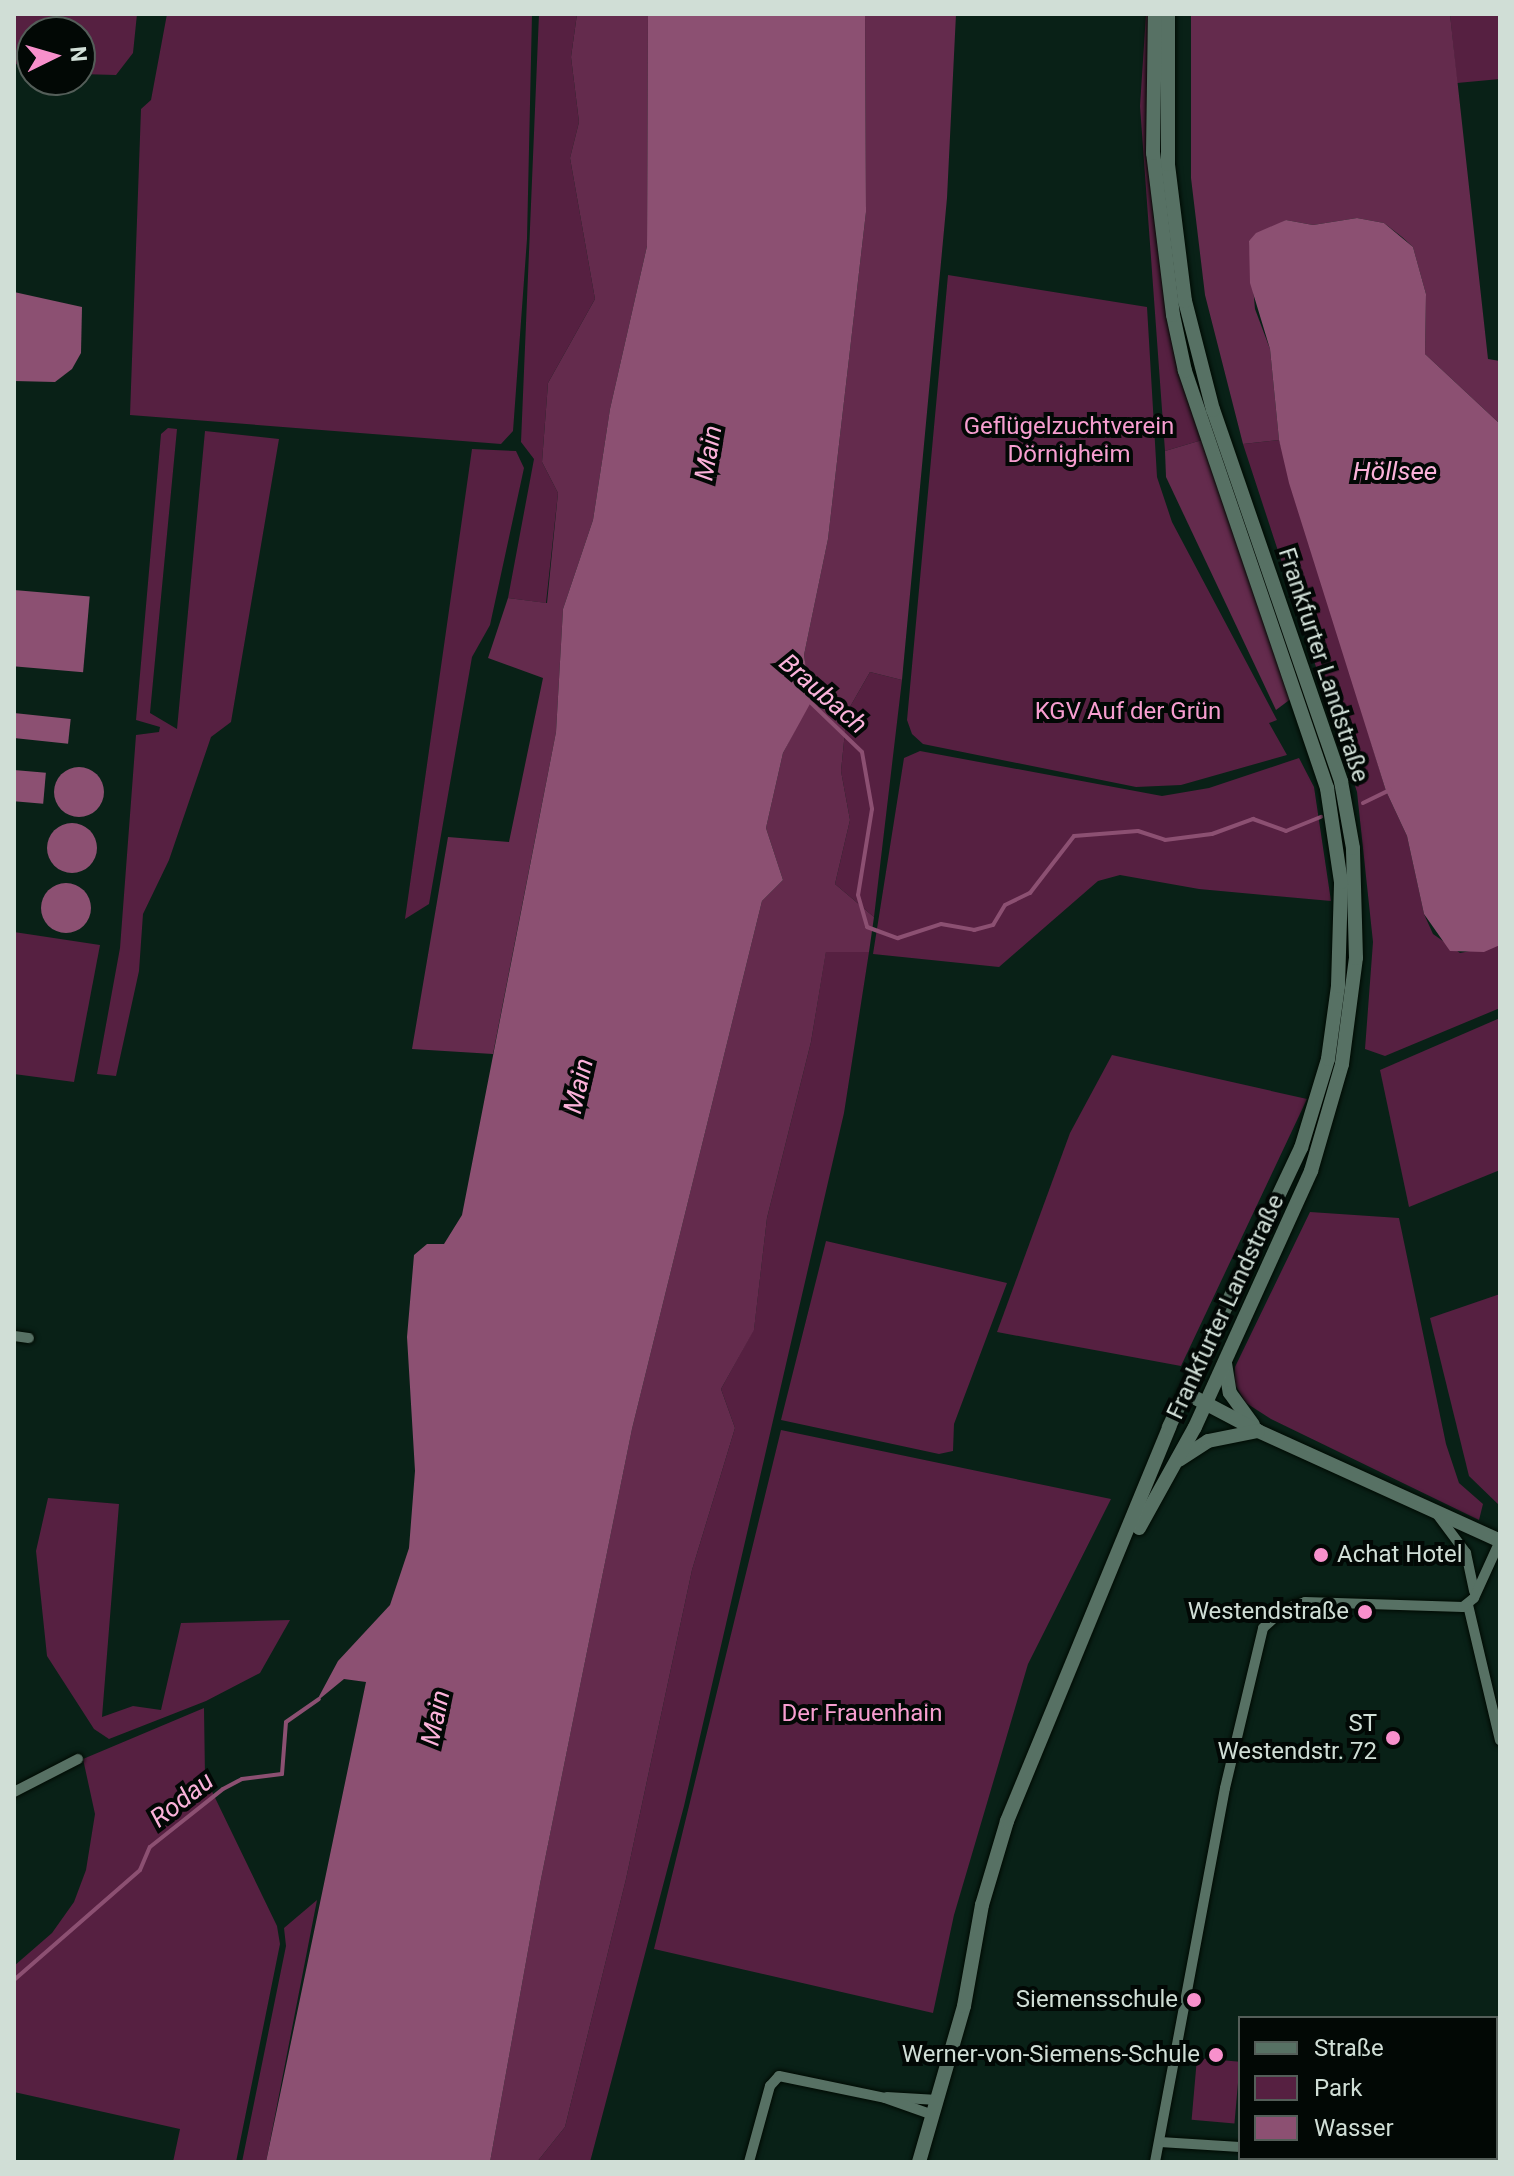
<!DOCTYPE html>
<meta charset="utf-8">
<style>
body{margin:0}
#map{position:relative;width:1514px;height:2176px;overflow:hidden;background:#092117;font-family:Roboto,sans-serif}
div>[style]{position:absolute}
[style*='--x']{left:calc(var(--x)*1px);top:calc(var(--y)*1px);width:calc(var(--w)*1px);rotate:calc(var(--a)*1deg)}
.green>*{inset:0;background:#562041;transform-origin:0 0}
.forest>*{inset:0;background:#642b4d}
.water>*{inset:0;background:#8c5072;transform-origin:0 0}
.round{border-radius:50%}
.stream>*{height:4px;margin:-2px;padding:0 2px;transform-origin:2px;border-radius:2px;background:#8c5072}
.roads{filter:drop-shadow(0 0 2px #000a03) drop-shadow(0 0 2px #000a03)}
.minor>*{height:10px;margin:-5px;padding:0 5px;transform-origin:5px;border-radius:5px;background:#577164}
.secondary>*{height:14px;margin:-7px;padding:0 7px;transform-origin:7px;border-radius:7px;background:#577164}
.dots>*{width:22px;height:22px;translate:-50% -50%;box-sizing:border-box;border:4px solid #020805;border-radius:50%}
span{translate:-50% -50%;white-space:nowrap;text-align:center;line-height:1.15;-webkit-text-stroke:8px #020805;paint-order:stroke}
.park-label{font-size:24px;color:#f79ed0}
.street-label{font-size:24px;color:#d0ded6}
.poi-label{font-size:24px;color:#d0ded6}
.left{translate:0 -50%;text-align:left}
.right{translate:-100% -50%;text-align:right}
.water-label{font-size:26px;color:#fbb2da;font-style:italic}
.frame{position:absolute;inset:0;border:16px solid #d0ded6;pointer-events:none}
.legend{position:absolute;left:1238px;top:2016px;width:260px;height:144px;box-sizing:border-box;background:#020805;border:2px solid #545e59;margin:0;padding:10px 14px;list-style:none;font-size:24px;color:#d0ded6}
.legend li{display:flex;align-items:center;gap:16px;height:40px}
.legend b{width:40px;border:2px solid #545e59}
.north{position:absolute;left:16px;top:16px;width:80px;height:80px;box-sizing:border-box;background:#020805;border:2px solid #545e59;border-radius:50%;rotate:85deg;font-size:22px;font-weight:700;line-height:32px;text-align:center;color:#d0ded6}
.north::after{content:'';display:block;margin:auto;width:28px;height:36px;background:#f890cc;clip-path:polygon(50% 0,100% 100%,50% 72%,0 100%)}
</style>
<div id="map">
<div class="green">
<div style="clip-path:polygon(14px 14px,137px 14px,133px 53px,116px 75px,80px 74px,80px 32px,32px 32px,32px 66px,14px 64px)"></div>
<div style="clip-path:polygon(167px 14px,532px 14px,527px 239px,513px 431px,501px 444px,130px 415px,141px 109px,151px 100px)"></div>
<div style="clip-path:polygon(539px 14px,577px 14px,571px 57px,579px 122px,570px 158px,595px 299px,548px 383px,542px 462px,558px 493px,546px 603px,508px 598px,534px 459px,521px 442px)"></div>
<div style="clip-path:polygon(1146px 14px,1151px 14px,1153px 214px,1202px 440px,1165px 451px,1140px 106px)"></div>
<div style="clip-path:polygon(1450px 14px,1500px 14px,1500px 79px,1457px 83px)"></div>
<div style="clip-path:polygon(948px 275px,1147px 307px,1157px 477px,1172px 522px,1277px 720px,1269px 723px,1287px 755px,1181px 785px,1136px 787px,923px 744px,912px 734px,907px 720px)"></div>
<div style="clip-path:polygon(168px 428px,177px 429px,150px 713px,177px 729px,205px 431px,279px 439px,231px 722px,211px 737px,169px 860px,143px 914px,139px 971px,116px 1076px,97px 1074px,120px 948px,136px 735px,159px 732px,160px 727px,136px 720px,161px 434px)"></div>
<div style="clip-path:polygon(1279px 440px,1386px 791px,1407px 836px,1424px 914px,1433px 934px,1460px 953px,1500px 945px,1500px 1008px,1385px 1056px,1365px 1049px,1373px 942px,1357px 792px,1243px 444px)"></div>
<div style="clip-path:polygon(472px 449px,516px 451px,524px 468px,490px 625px,472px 657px,429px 904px,405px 919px)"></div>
<div style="clip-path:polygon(870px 672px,902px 680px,874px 917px,835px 884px,850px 820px,841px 771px,847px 712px)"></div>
<div style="clip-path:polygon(920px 751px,1162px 796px,1209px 788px,1299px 758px,1314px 787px,1331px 901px,1199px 889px,1120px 875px,1098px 881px,999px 967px,873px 954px,904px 758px)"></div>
<div style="clip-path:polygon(14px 932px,100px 945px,74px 1082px,14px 1074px)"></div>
<div style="clip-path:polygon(826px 951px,869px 952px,844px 1113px,684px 1806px,590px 2162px,537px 2162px,565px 2127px,626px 1879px,692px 1570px,735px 1428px,721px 1389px,754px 1329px,767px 1218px,811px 1042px)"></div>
<div style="clip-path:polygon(1500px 1018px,1500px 1170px,1409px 1207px,1380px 1070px)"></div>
<div style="clip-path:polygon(1112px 1055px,1307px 1099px,1181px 1366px,997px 1332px,1070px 1133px)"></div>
<div style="clip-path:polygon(1310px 1212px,1399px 1218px,1446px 1444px,1459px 1483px,1483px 1504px,1479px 1520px,1271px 1419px,1246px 1403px,1234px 1383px,1235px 1367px)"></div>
<div style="clip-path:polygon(826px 1241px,1007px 1283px,954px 1424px,953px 1451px,939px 1454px,781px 1420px)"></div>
<div style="clip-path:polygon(1500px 1294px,1500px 1506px,1469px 1476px,1430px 1318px)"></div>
<div style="clip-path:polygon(781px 1430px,1111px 1499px,1028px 1664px,954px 1915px,933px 2013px,654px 1949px)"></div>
<div style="clip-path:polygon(48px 1498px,119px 1504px,102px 1717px,133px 1706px,161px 1710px,181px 1623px,290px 1620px,260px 1673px,206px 1701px,109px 1739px,94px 1729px,47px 1656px,36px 1551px)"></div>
<div style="clip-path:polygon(204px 1708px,205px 1777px,277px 1926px,280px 1944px,236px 2162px,173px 2162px,180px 2129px,14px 2092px,14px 1966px,52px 1933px,74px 1902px,86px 1870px,95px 1814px,83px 1759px)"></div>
<div style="clip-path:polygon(317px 1900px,266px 2162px,242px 2162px,286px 1946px,284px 1928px)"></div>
<div style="left:1197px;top:2058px;width:43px;height:62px;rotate:5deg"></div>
</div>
<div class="forest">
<div style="clip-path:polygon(577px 14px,648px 14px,647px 246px,610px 409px,593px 520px,563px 609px,556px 732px,493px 1054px,412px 1049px,448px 837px,509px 842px,543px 678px,488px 658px,508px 598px,547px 603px,558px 493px,542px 462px,548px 383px,595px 299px,570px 158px,579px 122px,571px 57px)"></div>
<div style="clip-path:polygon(865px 14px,956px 14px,947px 198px,902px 680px,870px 672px,847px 712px,841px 771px,850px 820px,835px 884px,874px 917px,869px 952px,826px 952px,811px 1042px,767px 1218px,754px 1330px,721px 1389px,735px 1428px,692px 1570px,626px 1879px,565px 2127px,537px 2162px,490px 2162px,540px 1884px,632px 1429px,762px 901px,783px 880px,766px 828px,783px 753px,810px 701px,804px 655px,828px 539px,866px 212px)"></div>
<div style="clip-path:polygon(1191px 14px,1450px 14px,1488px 359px,1500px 361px,1500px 424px,1425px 354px,1426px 294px,1413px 247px,1402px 237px,1384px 223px,1357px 218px,1313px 225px,1286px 220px,1249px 241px,1255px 309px,1270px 349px,1279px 440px,1243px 444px,1205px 295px,1191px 178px)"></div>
<div style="clip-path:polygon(1202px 440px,1292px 698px,1276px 710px,1166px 477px,1165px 451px)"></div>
</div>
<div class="water">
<div style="clip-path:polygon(648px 14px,865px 14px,866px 212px,828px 539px,804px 655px,811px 702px,783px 753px,766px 828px,783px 880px,762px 901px,632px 1429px,540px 1884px,490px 2162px,266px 2162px,366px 1682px,344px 1679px,316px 1702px,338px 1661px,390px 1605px,409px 1548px,415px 1471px,407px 1337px,414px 1255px,427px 1244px,444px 1244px,462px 1215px,556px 732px,563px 609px,593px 520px,610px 409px,647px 246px)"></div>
<div style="clip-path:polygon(1357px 218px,1384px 223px,1413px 247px,1426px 294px,1425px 354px,1500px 424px,1500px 945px,1484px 952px,1450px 951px,1424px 914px,1407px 836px,1386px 791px,1289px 483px,1279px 440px,1270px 349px,1250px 283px,1249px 241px,1256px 233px,1286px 220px,1313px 225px)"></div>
<div style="clip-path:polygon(14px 292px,82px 307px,81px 353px,72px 369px,55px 382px,14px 381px)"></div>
<div style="left:14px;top:590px;width:76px;height:76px;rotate:5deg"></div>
<div style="left:14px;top:713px;width:57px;height:25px;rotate:6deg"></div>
<div class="round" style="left:54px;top:767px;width:50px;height:50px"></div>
<div style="left:14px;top:770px;width:32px;height:31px;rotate:5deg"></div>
<div class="round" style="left:47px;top:823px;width:50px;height:50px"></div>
<div class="round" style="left:41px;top:883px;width:50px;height:50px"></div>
</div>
<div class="stream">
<div style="--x:807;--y:699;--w:76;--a:43.9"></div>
<div style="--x:862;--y:752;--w:58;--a:80"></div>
<div style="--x:872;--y:809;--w:87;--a:99.2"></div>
<div style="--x:858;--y:895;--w:33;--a:74"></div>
<div style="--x:867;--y:927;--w:33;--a:20"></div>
<div style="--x:898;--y:938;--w:45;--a:-18"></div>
<div style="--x:941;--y:924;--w:34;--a:10"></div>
<div style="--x:974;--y:930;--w:20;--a:-15"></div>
<div style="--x:993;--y:925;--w:23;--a:-59"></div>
<div style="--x:1005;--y:905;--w:28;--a:-26"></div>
<div style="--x:1030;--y:893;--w:72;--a:-52.3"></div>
<div style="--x:1074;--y:836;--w:64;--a:-4.5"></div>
<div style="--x:1138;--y:831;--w:28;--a:18"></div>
<div style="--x:1165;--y:840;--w:47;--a:-7.3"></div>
<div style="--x:1212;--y:834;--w:44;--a:-20.1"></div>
<div style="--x:1253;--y:819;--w:35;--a:20"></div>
<div style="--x:1286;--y:831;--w:38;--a:-22"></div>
<div style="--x:1363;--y:803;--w:30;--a:-26"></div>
<div style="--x:14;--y:1980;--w:167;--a:-41.1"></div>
<div style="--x:140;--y:1870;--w:25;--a:-67"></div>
<div style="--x:150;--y:1847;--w:93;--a:-38.5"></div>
<div style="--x:223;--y:1789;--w:21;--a:-28"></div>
<div style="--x:242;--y:1779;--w:40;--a:-7.1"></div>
<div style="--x:282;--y:1774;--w:52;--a:-85.6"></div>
<div style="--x:286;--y:1722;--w:40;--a:-34.9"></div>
</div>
<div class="roads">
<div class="minor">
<div style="--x:14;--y:1336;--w:15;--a:8"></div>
<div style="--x:1437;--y:1514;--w:49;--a:53.4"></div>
<div style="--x:1466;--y:1553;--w:39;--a:78"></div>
<div style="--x:1468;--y:1605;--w:139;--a:76.7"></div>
<div style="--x:14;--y:1792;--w:72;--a:-27.3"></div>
<div style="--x:887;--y:2097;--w:50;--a:3.4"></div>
<div style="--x:1160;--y:2142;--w:80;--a:3.6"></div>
<div style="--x:1496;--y:2156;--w:47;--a:-85.1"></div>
<div style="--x:1384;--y:2158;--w:54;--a:4.2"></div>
<div style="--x:749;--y:2162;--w:79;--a:-74.6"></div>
<div style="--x:770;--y:2086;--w:13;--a:-48"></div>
<div style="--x:779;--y:2076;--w:108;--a:11.7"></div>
<div style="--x:885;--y:2098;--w:51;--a:19.5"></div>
<div style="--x:1155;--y:2162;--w:380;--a:-79.4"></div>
<div style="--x:1225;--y:1788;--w:164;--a:-76.6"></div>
<div style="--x:1263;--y:1628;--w:28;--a:-42"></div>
<div style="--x:1284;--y:1609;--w:22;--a:-18"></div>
<div style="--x:1305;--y:1602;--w:158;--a:1.8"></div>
<div style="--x:1463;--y:1607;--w:14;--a:-39"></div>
<div style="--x:1474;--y:1598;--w:63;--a:-65.5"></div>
<div style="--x:1345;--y:2162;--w:4;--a:-76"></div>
</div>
<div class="secondary">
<div style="--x:1225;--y:1363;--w:30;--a:81"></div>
<div style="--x:1230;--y:1393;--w:39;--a:54"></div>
<div style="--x:1186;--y:1393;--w:81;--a:27.8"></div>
<div style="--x:1258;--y:1431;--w:266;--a:24.4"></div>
<div style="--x:1179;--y:1460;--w:35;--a:-33"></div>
<div style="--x:1208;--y:1441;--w:51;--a:-11.3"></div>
<div style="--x:1139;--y:1528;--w:115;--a:-61"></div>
<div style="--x:1195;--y:1427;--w:281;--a:-65.6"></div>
<div style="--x:1311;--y:1171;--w:111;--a:-73.8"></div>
<div style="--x:1342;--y:1064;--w:107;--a:-82.5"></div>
<div style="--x:1356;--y:958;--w:110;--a:-91.6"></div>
<div style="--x:1353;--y:848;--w:68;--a:-100.2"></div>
<div style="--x:1341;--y:781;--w:392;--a:-109"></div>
<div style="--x:1213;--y:410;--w:113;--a:-104.4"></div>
<div style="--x:1185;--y:301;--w:138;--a:-97.1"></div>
<div style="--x:1168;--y:164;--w:150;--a:-90"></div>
<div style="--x:919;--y:2162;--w:162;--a:-73.9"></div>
<div style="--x:964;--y:2006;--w:103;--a:-79.9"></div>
<div style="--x:982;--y:1905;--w:88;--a:-73.4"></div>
<div style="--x:1007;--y:1821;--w:426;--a:-67.6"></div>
<div style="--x:1169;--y:1427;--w:309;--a:-64.7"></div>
<div style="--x:1301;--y:1148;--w:93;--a:-73.1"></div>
<div style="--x:1328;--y:1059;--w:74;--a:-82.2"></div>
<div style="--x:1338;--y:986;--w:104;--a:-88.3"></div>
<div style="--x:1341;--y:882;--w:95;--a:-98.5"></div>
<div style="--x:1327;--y:788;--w:441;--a:-108.8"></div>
<div style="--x:1185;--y:371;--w:57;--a:-102.1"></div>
<div style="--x:1173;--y:315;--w:163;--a:-97"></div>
<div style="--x:1153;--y:153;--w:139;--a:-89.2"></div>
</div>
</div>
<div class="dots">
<div style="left:1321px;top:1555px;background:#f890cc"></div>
<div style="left:1365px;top:1612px;background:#f890cc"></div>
<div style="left:1393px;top:1738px;background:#f890cc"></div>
<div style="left:1194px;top:2000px;background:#f890cc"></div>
<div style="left:1216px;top:2055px;background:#f890cc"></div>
</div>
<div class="park-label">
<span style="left:1069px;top:441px">Geflügelzuchtverein<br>Dörnigheim</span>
<span style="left:1128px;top:712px">KGV Auf der Grün</span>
<span style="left:862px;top:1714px">Der Frauenhain</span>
</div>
<div class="street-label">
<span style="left:1323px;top:665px;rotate:72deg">Frankfurter Landstraße</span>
<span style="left:1226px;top:1307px;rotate:-65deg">Frankfurter Landstraße</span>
</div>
<div class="poi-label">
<span class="left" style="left:1337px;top:1555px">Achat Hotel</span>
<span class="right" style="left:1349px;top:1612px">Westendstraße</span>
<span class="right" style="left:1377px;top:1738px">ST<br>Westendstr. 72</span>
<span class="right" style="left:1178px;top:2000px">Siemensschule</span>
<span class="right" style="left:1200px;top:2055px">Werner-von-Siemens-Schule</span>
</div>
<div class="water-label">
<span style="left:709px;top:453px;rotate:-80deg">Main</span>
<span style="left:1395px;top:472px">Höllsee</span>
<span style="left:823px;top:694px;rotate:41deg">Braubach</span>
<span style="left:579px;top:1086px;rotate:-77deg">Main</span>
<span style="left:436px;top:1718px;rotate:-78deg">Main</span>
<span style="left:182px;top:1800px;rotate:-38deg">Rodau</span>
</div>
<div class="frame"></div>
<ul class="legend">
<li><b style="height:10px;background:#577164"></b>Straße</li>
<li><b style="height:22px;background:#562041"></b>Park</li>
<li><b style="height:22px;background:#8c5072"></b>Wasser</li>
</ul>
<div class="north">N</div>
</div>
